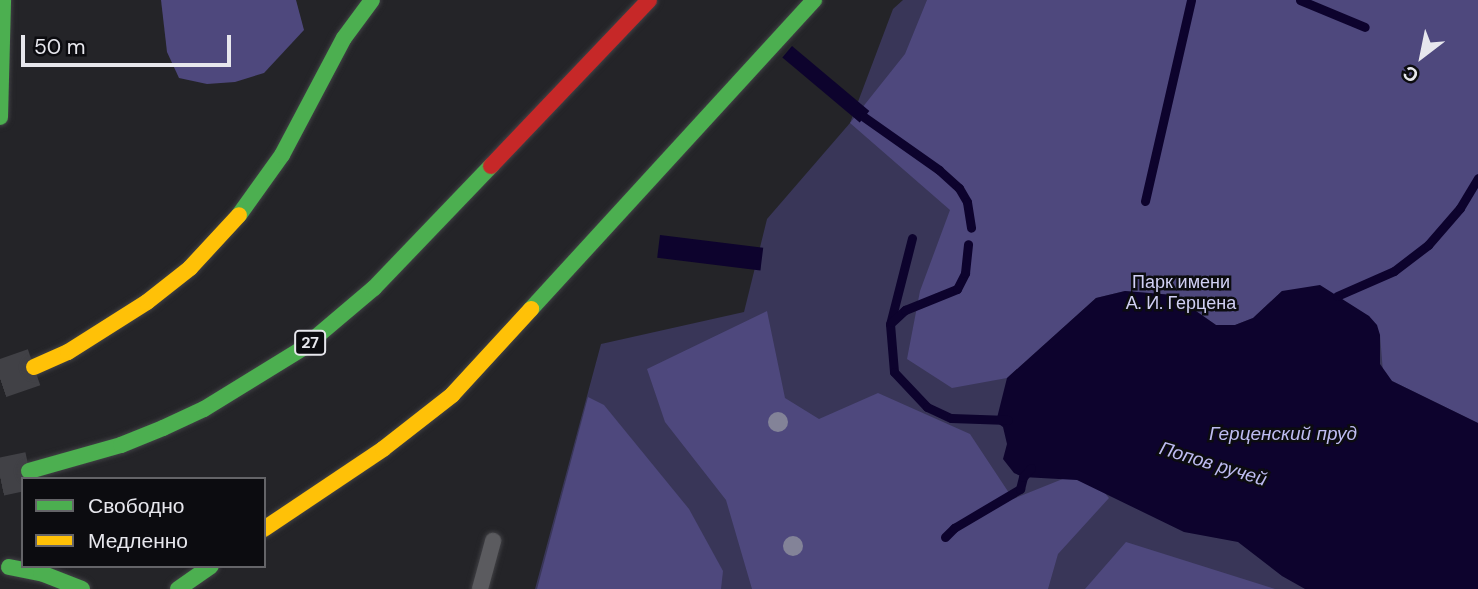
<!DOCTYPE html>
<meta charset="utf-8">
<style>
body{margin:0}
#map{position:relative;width:1478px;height:589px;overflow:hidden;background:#242428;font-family:"DM Sans",sans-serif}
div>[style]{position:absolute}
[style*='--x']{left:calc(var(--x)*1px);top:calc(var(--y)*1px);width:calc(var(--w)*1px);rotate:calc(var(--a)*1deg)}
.green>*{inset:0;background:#393658}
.forest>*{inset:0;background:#4e487d}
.water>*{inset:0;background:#0d032d;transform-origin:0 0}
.stream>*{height:9px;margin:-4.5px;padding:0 4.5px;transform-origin:4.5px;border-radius:4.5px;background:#0d032d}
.highway-tunnel>*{height:38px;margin-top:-19px;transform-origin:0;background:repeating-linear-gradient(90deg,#414146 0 38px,transparent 0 57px)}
.roads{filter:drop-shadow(0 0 2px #414145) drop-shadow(0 0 2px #414145)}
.lane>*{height:16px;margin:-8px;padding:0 8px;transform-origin:8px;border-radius:8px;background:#5b5b5f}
.fast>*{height:16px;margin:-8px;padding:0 8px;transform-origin:8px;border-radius:8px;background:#4caf50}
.slow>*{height:16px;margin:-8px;padding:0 8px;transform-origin:8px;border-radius:8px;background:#ffc107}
.jam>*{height:16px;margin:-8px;padding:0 8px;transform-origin:8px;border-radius:8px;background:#c62828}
.trees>*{width:20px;height:20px;margin:-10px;border-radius:50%;background:#838398}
span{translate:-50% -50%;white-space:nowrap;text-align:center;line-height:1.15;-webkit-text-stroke:5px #0c0c10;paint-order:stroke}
.shield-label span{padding:2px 5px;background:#0c0c10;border:2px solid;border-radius:5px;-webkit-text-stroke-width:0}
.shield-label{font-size:16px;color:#e7e7ed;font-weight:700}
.park-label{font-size:18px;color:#d1d0f4}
.water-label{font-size:19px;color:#bebcf1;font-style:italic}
.legend{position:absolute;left:21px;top:477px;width:245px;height:91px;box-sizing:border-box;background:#0c0c10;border:2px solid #646468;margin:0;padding:9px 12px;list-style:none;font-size:21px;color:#e7e7ed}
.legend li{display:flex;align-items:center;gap:14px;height:35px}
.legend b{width:35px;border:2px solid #646468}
.north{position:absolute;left:1387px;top:21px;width:70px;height:70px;-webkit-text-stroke:5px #0c0c10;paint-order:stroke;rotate:212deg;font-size:19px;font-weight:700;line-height:28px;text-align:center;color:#e7e7ed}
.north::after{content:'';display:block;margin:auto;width:24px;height:32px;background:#e7e7ed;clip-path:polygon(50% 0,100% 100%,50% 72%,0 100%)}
.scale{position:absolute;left:21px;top:35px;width:210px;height:32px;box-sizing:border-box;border:4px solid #e7e7ed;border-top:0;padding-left:9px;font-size:21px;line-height:24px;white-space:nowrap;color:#e7e7ed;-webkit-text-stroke:5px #0c0c10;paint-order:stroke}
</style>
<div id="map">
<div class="green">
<div style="clip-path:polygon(903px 0,1478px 0,1478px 589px,535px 589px,601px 344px,744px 312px,767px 219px,850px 123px,893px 9px)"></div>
</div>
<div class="forest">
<div style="clip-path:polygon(161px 0,296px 0,304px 30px,264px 73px,235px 82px,207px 84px,179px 78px,167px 52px)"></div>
<div style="clip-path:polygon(927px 0,1478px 0,1478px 423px,1392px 381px,1383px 372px,1380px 335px,1369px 316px,1282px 291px,1253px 318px,1235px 325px,1216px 325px,1173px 295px,1125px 291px,1096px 298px,1007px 378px,952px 388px,907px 359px,920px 291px,950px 210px,850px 123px,905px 54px)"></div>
<div style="clip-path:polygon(767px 311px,785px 398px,819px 419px,878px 393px,970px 434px,1013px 499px,1085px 470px,1109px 498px,1058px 554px,1048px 589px,752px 589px,726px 500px,665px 422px,647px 369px)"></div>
<div style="clip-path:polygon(588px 397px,604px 405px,689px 509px,723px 571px,721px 589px,537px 589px)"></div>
<div style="clip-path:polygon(1126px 542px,1275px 589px,1085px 589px)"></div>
</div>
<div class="water">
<div style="left:792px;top:46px;width:101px;height:15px;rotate:40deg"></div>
<div style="left:660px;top:235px;width:104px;height:23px;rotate:7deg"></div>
<div style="clip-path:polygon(1320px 285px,1369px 316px,1377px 325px,1380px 335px,1380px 364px,1392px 381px,1478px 423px,1478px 589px,1305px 589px,1282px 576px,1238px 542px,1184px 532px,1077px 480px,1023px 477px,1014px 473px,1003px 459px,1007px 444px,1003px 427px,996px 422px,1007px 378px,1096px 298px,1125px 291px,1173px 295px,1216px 325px,1235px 325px,1253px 318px,1282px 291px)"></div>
</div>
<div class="stream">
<div style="--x:1300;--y:0;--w:70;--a:22.6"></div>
<div style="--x:864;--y:117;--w:92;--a:35.2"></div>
<div style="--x:939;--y:170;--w:27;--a:42"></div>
<div style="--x:959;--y:188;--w:16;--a:60"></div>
<div style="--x:967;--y:202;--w:26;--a:81"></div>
<div style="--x:1145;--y:201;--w:206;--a:-77.1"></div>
<div style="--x:912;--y:238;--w:89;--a:104.3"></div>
<div style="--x:890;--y:324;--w:48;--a:85.2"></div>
<div style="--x:894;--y:372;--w:48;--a:46.7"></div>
<div style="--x:927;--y:407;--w:26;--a:25"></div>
<div style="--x:951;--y:418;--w:57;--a:2"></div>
<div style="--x:1337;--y:296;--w:62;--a:-23.7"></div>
<div style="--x:1394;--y:271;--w:43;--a:-37.4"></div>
<div style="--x:1428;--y:245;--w:49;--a:-49.1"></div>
<div style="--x:1460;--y:208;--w:35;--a:-59"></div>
<div style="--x:892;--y:322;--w:18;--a:-43"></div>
<div style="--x:905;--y:310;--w:56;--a:-22"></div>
<div style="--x:957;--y:289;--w:18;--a:-63"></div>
<div style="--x:965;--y:273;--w:29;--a:-84"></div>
<div style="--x:945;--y:537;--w:13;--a:-45"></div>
<div style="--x:954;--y:528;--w:77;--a:-30.6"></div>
<div style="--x:1020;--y:489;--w:12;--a:-76"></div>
<div style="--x:1023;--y:477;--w:12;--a:-48"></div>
</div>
<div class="highway-tunnel">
<div style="--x:0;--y:379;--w:36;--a:-19"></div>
<div style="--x:0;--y:477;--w:30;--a:-12"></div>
</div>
<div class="roads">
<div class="lane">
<div style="--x:480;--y:589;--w:50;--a:-74.8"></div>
</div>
<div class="fast">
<div style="--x:0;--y:117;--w:117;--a:-88.5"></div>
<div style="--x:239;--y:215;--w:74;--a:-54.4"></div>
<div style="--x:282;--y:155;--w:132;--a:-62.1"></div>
<div style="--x:344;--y:38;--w:47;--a:-53.6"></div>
<div style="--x:531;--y:309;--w:419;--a:-47.5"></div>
<div style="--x:29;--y:471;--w:96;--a:-15.8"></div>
<div style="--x:121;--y:445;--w:45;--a:-22"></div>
<div style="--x:163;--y:428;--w:45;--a:-24.9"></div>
<div style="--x:204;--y:409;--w:116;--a:-31.6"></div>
<div style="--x:303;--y:348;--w:93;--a:-40.2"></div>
<div style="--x:374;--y:288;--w:169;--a:-46.2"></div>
<div style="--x:9;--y:567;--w:33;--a:11"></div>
<div style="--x:41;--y:573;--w:44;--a:21.3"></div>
<div style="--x:178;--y:589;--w:40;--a:-34.9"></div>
</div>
<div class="slow">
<div style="--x:34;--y:367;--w:37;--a:-24"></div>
<div style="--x:68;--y:352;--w:93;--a:-32.3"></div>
<div style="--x:147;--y:302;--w:55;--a:-38.3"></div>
<div style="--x:190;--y:268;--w:72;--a:-47.2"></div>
<div style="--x:264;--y:529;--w:143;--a:-33.9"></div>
<div style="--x:383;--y:449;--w:88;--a:-38"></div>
<div style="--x:452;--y:395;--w:117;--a:-47.4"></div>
</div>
<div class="jam">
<div style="--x:491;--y:166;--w:229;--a:-46.4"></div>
</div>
</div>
<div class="trees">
<div style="left:778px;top:422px"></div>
<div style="left:793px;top:546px"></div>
</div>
<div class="shield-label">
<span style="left:310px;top:343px">27</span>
</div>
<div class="park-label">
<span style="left:1181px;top:293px">Парк имени<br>А. И. Герцена</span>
</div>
<div class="water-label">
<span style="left:1283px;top:434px">Герценский пруд</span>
<span style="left:1213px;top:464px;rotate:17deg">Попов ручей</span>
</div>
<ul class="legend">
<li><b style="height:9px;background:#4caf50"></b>Свободно</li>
<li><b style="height:9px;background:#ffc107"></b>Медленно</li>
</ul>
<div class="north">С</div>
<div class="scale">50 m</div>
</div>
